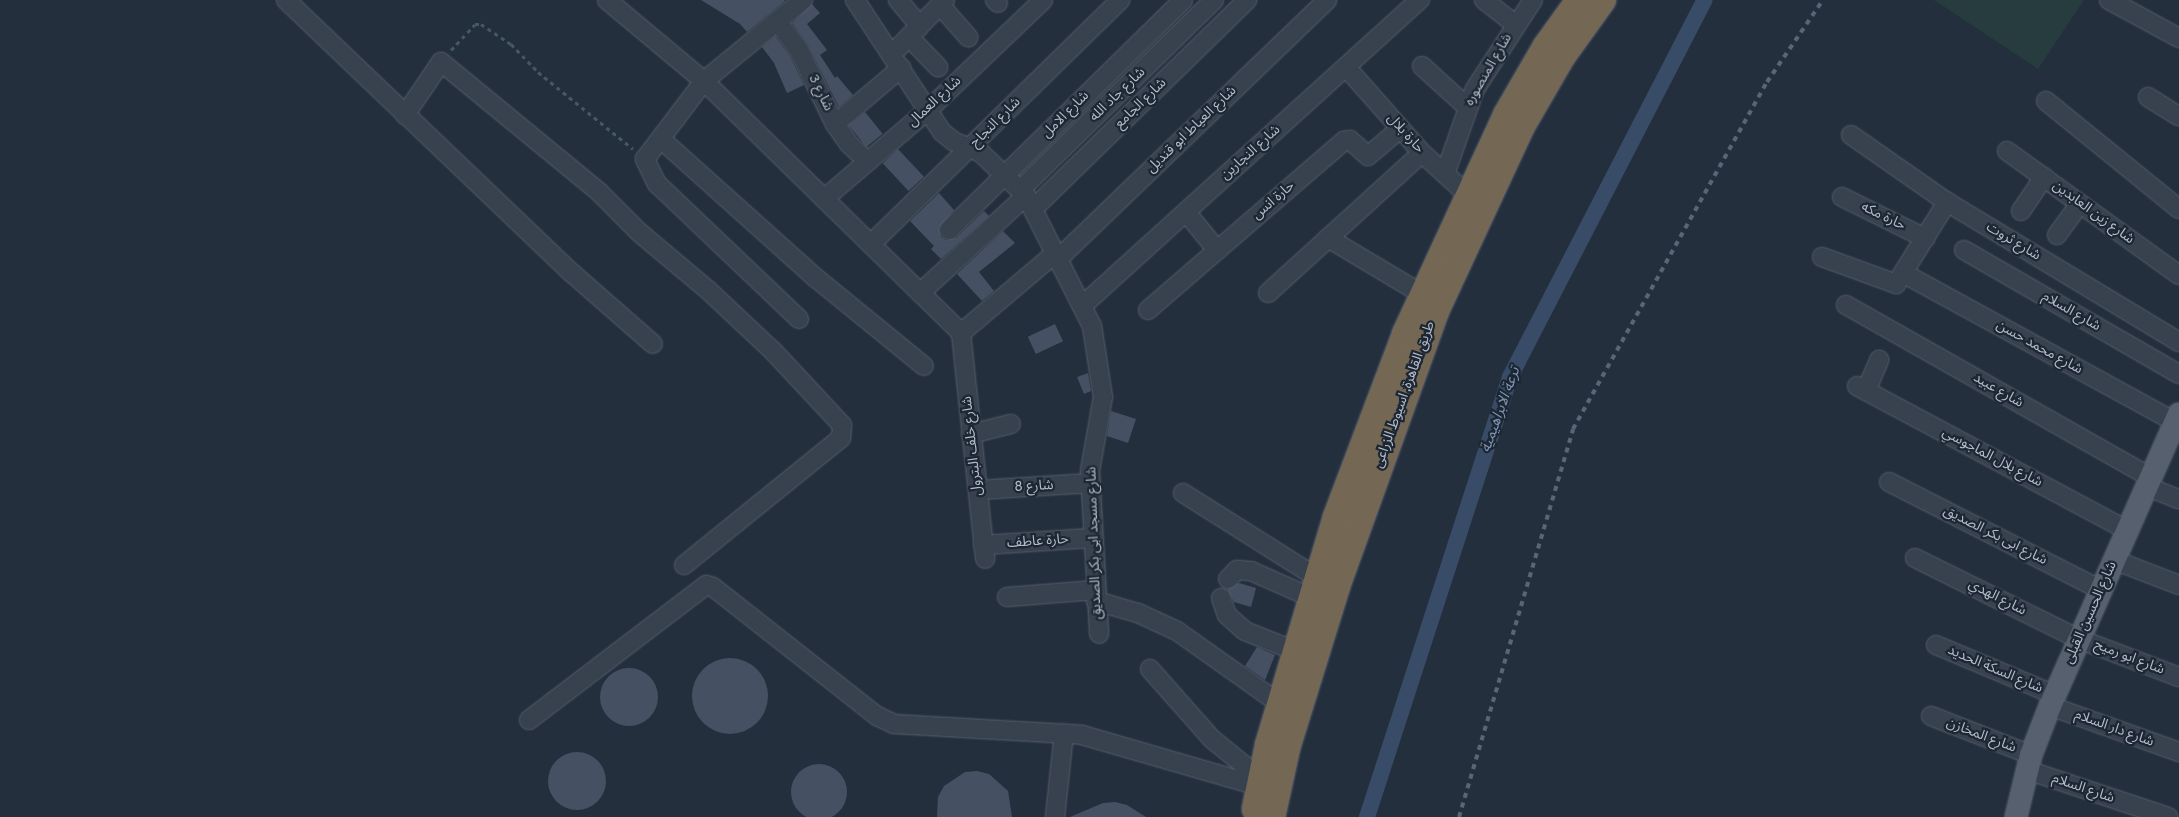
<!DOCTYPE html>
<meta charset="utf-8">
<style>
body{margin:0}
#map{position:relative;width:2179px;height:817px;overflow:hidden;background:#242f3e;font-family:Overpass,"Noto Sans Arabic",sans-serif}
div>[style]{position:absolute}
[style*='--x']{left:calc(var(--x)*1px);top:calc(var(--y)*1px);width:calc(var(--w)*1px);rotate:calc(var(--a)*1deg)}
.green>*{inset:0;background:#263c3f}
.canal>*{height:16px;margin:-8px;padding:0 8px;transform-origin:8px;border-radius:8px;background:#394c67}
.building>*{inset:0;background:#455162;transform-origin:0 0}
.round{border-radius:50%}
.path>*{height:3px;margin-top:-1.5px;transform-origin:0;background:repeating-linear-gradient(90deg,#44595c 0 4px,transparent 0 8px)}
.roads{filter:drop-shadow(0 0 1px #565f6c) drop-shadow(0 0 1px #565f6c)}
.minor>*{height:18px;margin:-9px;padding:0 9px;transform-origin:9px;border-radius:9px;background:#38414e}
.major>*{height:22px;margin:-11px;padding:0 11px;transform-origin:11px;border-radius:11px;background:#56606e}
.highway>*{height:26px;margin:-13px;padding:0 13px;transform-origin:13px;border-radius:13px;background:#746855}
.rail>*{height:4px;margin-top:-2px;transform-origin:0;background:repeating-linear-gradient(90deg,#5a6575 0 5px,transparent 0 10px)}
span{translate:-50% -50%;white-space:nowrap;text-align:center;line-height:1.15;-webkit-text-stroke:4.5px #1d2633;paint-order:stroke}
.street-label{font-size:14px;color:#b4bcc9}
.water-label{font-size:15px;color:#7c92b1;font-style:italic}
</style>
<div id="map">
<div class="green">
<div style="clip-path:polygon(1934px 0,2084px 0,2038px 69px)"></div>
</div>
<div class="canal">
<div style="--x:1367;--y:817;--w:463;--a:-72"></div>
<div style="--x:1510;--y:377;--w:424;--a:-62.7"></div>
</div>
<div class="building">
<div style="clip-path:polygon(701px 0,784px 0,785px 1px,747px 32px,740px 24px)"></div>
<div style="clip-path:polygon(812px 4px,820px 13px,807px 24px,827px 50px,820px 55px,835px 78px,837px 76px,853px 95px,839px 107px,808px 45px,792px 23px)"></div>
<div style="clip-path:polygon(775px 36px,790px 56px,804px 85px,787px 93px,774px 63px,762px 47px)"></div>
<div style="left:865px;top:112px;width:28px;height:21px;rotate:51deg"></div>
<div style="left:898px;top:149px;width:38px;height:21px;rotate:47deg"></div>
<div style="clip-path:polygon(939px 193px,954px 210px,939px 228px,941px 237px,946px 240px,956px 238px,984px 211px,989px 216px,941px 259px,931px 249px,934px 246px,910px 221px)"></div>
<div style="clip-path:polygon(1003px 231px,1015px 243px,979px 272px,994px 291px,982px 301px,957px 274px)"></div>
<div style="left:1055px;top:324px;width:19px;height:30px;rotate:65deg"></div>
<div style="clip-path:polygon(1088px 373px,1091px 391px,1084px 394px,1077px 377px)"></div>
<div style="clip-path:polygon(1111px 411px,1136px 419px,1128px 443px,1107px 436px)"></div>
<div style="clip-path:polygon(1239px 583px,1256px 588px,1251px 607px,1234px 602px,1227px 589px)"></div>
<div style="clip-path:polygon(1257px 647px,1275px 655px,1265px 680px,1245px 666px)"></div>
<div class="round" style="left:692px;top:658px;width:76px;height:76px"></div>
<div class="round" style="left:600px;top:668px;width:58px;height:58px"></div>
<div class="round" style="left:548px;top:752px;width:58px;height:58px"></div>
<div class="round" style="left:791px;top:764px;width:56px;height:56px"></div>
<div style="clip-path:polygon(977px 771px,989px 774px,1008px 791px,1012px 817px,937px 817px,938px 797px,944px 786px,965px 772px)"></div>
<div style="clip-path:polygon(1115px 802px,1127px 805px,1146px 817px,1070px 817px,1103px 803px)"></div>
</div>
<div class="path">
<div style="--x:451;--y:50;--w:35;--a:-47"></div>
<div style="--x:475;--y:24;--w:6;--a:0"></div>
<div style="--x:481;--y:24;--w:36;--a:34"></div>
<div style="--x:511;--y:44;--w:39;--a:46"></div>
<div style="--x:538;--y:72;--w:122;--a:39"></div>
</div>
<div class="roads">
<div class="minor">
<div style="--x:286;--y:0;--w:397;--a:43.7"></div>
<div style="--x:573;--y:274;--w:106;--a:41.2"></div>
<div style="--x:607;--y:0;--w:126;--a:39.9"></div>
<div style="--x:704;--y:81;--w:360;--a:44.4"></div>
<div style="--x:855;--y:0;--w:158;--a:56.6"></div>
<div style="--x:942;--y:132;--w:14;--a:39"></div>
<div style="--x:953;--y:141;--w:30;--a:23"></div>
<div style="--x:981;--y:153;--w:62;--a:43.7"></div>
<div style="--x:1026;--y:196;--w:146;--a:63.1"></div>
<div style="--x:1092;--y:326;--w:72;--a:81.2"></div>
<div style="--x:1103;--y:397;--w:75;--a:100"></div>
<div style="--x:1090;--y:471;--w:163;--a:86.8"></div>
<div style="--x:898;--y:0;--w:34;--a:50"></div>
<div style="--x:995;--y:0;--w:4;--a:45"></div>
<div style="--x:1484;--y:0;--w:41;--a:38"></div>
<div style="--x:2109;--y:0;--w:80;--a:28.5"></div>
<div style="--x:940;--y:5;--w:43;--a:48.8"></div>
<div style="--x:777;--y:21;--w:36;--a:53"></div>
<div style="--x:799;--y:50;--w:82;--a:64.1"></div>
<div style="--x:835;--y:124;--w:24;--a:55"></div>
<div style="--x:849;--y:144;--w:26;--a:43"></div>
<div style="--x:909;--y:37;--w:42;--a:46"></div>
<div style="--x:891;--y:55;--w:77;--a:-45.5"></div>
<div style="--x:1422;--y:66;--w:61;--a:42.3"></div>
<div style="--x:1346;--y:67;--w:115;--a:48.5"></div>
<div style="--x:1422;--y:153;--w:64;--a:42.5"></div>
<div style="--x:2148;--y:97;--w:36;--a:32"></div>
<div style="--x:2046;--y:101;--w:171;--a:39.1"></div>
<div style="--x:405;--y:115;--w:64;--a:-55.8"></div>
<div style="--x:441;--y:62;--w:205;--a:39.4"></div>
<div style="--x:599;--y:192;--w:58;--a:45"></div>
<div style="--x:640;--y:233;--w:90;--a:40"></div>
<div style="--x:709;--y:291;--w:88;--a:43.2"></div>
<div style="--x:773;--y:351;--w:101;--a:47"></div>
<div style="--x:842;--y:425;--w:13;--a:94"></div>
<div style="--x:841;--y:438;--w:202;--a:141"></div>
<div style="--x:835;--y:124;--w:87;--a:-40.3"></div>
<div style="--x:1851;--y:135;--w:117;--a:34.9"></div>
<div style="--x:1947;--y:202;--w:271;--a:31.1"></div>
<div style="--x:662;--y:140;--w:207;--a:41.9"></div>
<div style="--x:816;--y:278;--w:139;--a:39.2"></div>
<div style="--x:2007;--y:151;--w:212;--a:35.8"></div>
<div style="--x:1445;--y:174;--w:90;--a:-70.6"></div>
<div style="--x:1475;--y:89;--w:106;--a:-56.9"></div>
<div style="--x:1021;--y:189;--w:270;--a:-44.4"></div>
<div style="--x:1842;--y:197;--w:93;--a:26.3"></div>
<div style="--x:824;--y:199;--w:137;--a:-40.6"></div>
<div style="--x:928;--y:110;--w:159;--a:-43.7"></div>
<div style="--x:1034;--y:208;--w:298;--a:-44.3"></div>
<div style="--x:2021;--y:211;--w:41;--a:-55.9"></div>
<div style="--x:1186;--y:212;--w:49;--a:50.8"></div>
<div style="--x:949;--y:230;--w:328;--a:-44.5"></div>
<div style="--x:2057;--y:235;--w:39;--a:-54"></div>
<div style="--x:1328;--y:238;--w:109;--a:30.8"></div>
<div style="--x:871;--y:244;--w:349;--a:-44.4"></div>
<div style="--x:1964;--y:250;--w:248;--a:30"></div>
<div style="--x:1822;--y:257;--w:79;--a:20"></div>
<div style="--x:1896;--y:284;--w:97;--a:-58.1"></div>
<div style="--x:1057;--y:260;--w:375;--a:-43.9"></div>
<div style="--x:1903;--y:273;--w:310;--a:28.7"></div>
<div style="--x:920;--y:293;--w:144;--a:-42.5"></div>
<div style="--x:1268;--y:293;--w:208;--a:-42.3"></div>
<div style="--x:1846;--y:305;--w:349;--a:29.5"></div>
<div style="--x:1082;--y:306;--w:456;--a:-42.2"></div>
<div style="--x:1148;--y:310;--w:259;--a:-40.8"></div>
<div style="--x:1344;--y:141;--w:6;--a:-9"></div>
<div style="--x:1350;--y:140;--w:24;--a:42"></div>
<div style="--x:1368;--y:156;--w:42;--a:-40.2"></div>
<div style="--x:799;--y:319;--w:196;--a:-136.4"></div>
<div style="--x:657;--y:184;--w:28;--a:-116"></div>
<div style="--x:645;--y:159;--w:98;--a:-52.9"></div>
<div style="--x:704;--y:81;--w:128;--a:-39.3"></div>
<div style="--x:961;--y:333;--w:227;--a:83.9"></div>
<div style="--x:961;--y:333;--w:122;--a:-40.3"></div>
<div style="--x:1857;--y:386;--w:306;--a:28.1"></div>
<div style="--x:1866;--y:391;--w:34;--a:-67"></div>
<div style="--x:971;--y:434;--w:41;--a:-14"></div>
<div style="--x:1889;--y:482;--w:238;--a:27"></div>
<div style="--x:2146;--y:486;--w:35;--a:22"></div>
<div style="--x:978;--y:490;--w:113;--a:-3.5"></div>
<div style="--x:1183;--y:493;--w:160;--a:32.2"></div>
<div style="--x:983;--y:545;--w:109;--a:-3.7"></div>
<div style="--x:1915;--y:558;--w:183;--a:26.3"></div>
<div style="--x:2079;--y:639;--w:107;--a:20.8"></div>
<div style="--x:2114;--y:560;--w:70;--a:21"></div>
<div style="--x:1228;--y:579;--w:13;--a:-45"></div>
<div style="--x:1237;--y:570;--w:14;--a:4"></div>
<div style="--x:1251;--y:571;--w:67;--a:23.9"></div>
<div style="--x:1007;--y:597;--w:89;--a:-4.5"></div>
<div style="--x:1221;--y:598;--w:18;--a:71"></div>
<div style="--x:1227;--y:615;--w:24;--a:42"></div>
<div style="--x:1245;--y:631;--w:65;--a:21.8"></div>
<div style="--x:1096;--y:601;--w:44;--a:15.9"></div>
<div style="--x:1138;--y:613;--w:43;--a:24.8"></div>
<div style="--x:1177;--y:631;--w:126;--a:35.3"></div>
<div style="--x:1936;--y:645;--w:129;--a:22.8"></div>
<div style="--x:1150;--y:669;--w:94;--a:48.5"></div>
<div style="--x:1212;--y:739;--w:63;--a:39.2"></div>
<div style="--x:2050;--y:706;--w:137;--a:19.6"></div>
<div style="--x:1931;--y:716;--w:107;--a:21.3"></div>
<div style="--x:529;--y:720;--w:223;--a:-37.3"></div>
<div style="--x:706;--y:585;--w:7;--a:16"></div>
<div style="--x:713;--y:587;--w:209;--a:38.2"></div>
<div style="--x:877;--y:716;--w:19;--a:25"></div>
<div style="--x:894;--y:724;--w:188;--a:3.3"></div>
<div style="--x:1082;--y:735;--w:184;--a:16.1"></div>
<div style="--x:2027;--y:770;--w:149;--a:18.4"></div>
<div style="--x:1055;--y:817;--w:84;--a:-83.9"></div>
</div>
<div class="major">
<div style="--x:2016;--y:817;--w:64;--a:-76.4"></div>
<div style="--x:2031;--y:755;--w:53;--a:-68.8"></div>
<div style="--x:2050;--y:706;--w:319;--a:-66.2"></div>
</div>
<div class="highway">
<div style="--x:1255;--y:809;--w:65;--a:-78.5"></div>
<div style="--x:1268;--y:745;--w:238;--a:-73.4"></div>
<div style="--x:1336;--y:517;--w:196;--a:-69.3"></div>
<div style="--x:1405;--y:334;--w:241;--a:-65.2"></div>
<div style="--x:1506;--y:115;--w:80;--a:-59.9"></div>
<div style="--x:1546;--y:46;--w:57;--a:-54.3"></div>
<div style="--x:1272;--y:817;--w:71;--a:-77.7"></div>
<div style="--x:1287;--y:748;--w:170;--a:-72.8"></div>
<div style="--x:1337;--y:586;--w:292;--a:-70.2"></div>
<div style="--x:1436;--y:311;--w:204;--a:-65.1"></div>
<div style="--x:1522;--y:126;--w:80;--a:-59.9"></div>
<div style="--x:1562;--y:57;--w:70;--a:-54.3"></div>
</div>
</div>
<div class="rail">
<div style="--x:1459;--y:817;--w:404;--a:-73.6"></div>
<div style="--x:1573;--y:429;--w:398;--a:-60.8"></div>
<div style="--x:1767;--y:82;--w:99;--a:-55.7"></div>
</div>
<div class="street-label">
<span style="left:1489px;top:70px;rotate:-60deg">شارع المنصوره</span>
<span style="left:820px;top:93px;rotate:64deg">شارع 3</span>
<span style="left:1118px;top:95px;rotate:-44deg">شارع جاد الله</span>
<span style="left:935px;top:102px;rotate:-43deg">شارع العمال</span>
<span style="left:1141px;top:104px;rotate:-44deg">شارع الجامع</span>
<span style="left:1066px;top:115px;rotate:-45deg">شارع الامل</span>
<span style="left:996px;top:123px;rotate:-45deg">شارع النجاح</span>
<span style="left:1192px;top:130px;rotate:-44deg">شارع العياط ابو قنديل</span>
<span style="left:1405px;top:134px;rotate:48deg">حارة بلال</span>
<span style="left:1251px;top:153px;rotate:-42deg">شارع النجارين</span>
<span style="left:1274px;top:201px;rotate:-41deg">حارة انس</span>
<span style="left:2093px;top:213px;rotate:36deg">شارع زين العابدين</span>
<span style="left:1883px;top:217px;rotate:26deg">حارة مكه</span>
<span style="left:2013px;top:242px;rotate:31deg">شارع ثروت</span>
<span style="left:2071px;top:312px;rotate:30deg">شارع السلام</span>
<span style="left:2039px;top:348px;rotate:29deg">شارع محمد حسن</span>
<span style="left:1998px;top:391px;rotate:30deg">شارع عبيد</span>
<span style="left:1405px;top:395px;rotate:-70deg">طريق القاهرة, اسيوط الزراعى</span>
<span style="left:973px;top:446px;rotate:-96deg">شارع خلف البترول</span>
<span style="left:1992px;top:458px;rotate:28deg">شارع بلال الماجوسي</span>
<span style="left:1034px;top:487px;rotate:-3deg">شارع 8</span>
<span style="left:1995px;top:536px;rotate:27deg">شارع ابى بكر الصديق</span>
<span style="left:1038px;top:542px;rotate:-4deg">حارة عاطف</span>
<span style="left:1095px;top:543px;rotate:-92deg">شارع مسجد ابى بكر الصديق</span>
<span style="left:1997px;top:598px;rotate:27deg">شارع الهدي</span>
<span style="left:2091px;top:613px;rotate:-66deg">شارع الحسين القبلى</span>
<span style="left:2129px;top:658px;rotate:21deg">شارع ابو رميح</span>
<span style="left:1995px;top:670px;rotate:23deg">شارع السكة الحديد</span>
<span style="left:2114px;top:729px;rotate:20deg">شارع دار السلام</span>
<span style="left:1981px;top:736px;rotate:21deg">شارع المخازن</span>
<span style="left:2083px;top:789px;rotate:19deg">شارع السلام</span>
</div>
<div class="water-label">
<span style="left:1501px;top:410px;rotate:-70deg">ترعة الابراهيمية</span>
</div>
</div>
